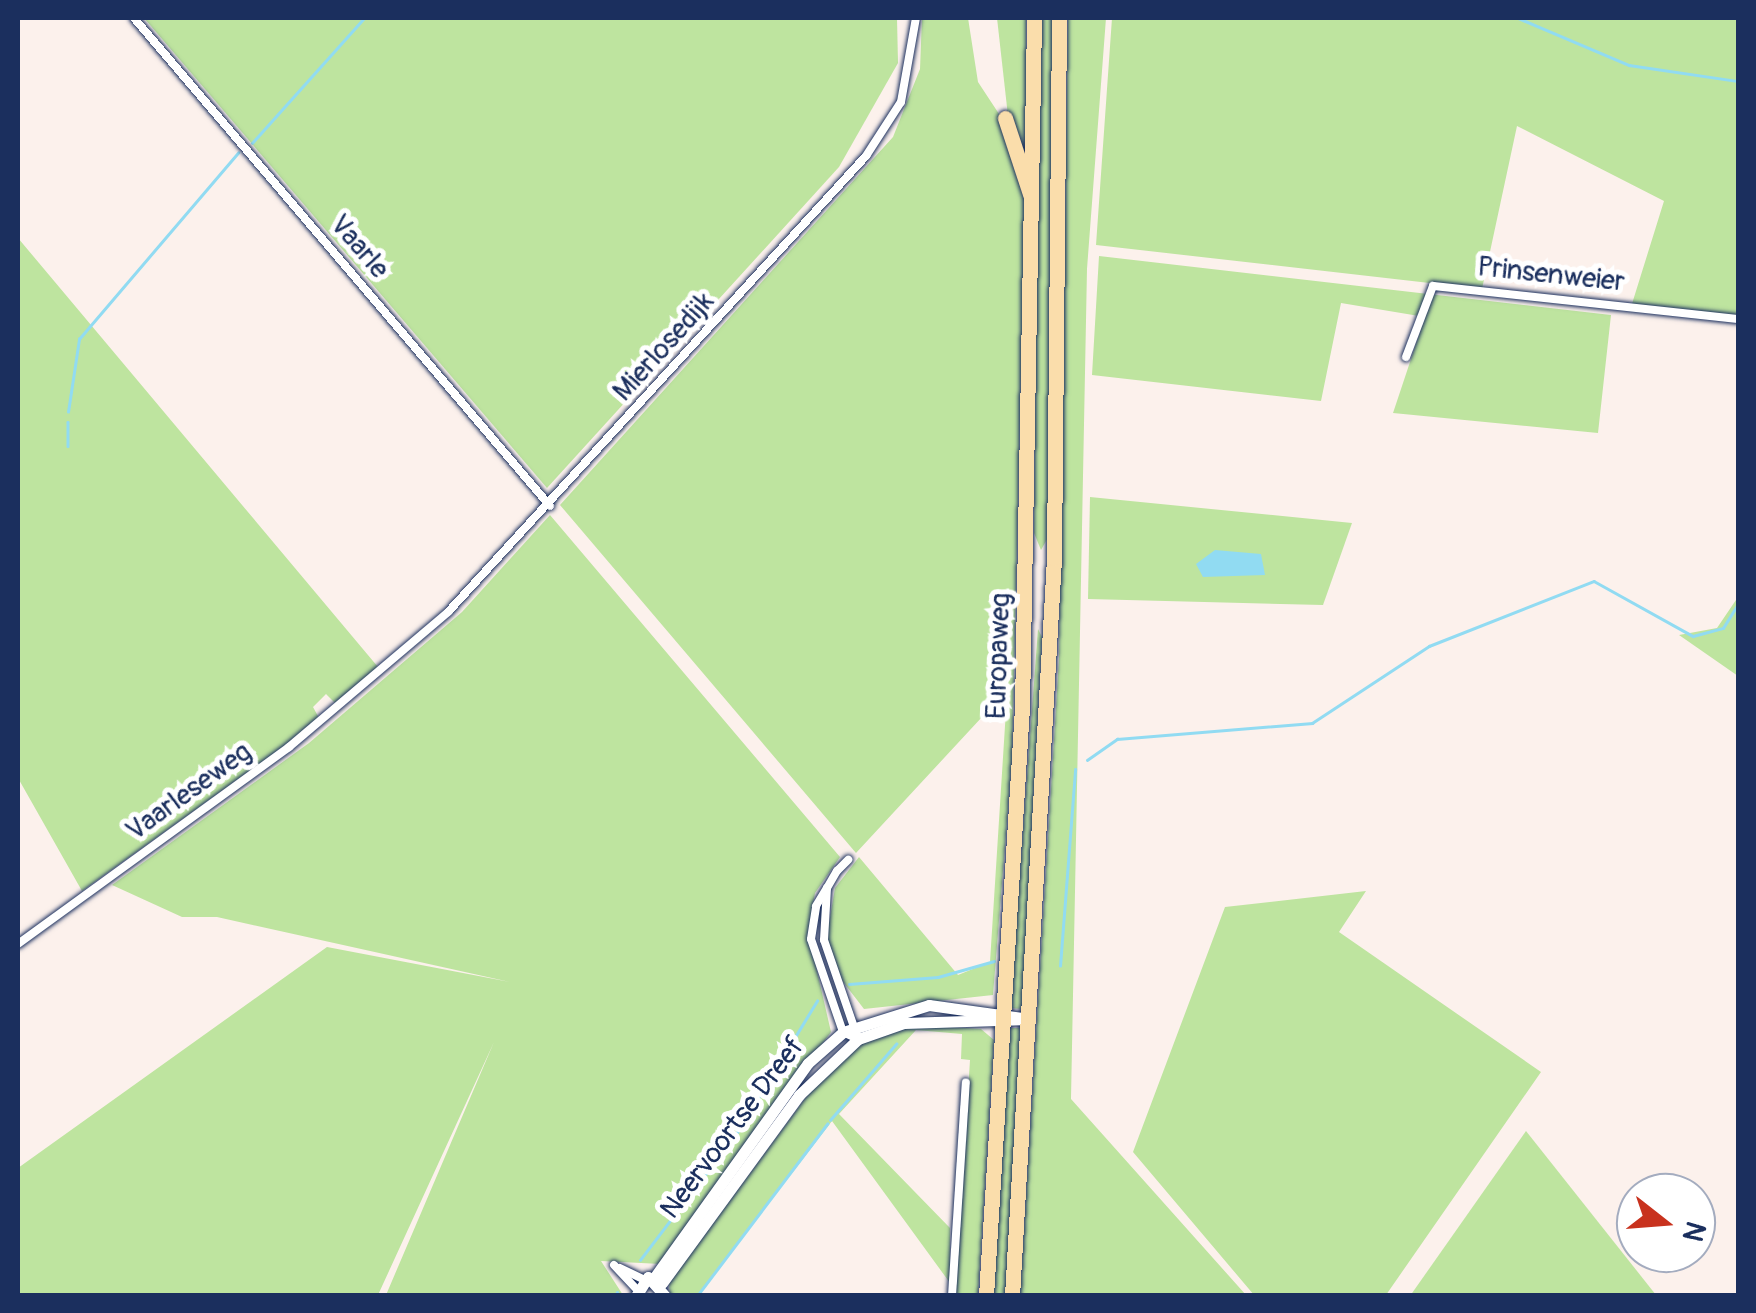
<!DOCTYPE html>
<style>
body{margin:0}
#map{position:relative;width:1756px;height:1313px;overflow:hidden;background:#fcf1ec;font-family:Pangolin,sans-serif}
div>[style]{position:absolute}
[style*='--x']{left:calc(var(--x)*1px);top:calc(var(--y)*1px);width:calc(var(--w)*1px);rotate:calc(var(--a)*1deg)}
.green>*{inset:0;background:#bee49f}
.water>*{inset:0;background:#91dbf2}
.stream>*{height:2.5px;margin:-1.25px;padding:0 1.25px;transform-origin:1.25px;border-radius:1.25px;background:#91dbf2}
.roads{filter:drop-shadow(0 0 2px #1b2f5e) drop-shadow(0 0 2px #1b2f5e)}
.street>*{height:8px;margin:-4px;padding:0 4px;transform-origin:4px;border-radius:4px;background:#fff}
.secondary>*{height:11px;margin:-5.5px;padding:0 5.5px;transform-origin:5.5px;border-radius:5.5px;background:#fff}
.highway>*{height:15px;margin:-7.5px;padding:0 7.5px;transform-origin:7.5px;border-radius:7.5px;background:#faddab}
span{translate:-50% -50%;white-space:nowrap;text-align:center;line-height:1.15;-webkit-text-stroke:10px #fff;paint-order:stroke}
.street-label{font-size:28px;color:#1b2f5e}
.frame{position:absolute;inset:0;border:20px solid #1b2f5e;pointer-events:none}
.north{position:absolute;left:1616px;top:1173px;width:100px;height:100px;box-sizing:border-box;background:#fff;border:2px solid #a4acbf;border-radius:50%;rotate:107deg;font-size:28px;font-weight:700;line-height:40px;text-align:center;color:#1b2f5e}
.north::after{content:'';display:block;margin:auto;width:35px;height:45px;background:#c8321e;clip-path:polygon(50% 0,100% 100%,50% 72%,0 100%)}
</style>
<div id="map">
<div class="green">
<div style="clip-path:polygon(144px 18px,897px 18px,898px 63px,839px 167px,547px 488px)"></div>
<div style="clip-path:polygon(922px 18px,968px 18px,978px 82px,1003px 120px,1025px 200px,1012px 759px,993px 995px,864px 1009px,834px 970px,826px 941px,835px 888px,859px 857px,958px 975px,990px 962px,1006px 710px,995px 703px,856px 853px,560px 505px,893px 137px,920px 69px)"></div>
<div style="clip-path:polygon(997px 18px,1026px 18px,1026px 168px,1008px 116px)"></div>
<div style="clip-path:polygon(1039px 18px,1055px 18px,1050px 534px,1041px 550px,1034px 533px)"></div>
<div style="clip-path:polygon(1068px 18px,1106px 18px,1087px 269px,1071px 1099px,1246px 1295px,1020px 1296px,1059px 658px)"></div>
<div style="clip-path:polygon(1112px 18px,1738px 18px,1738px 319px,1631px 307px,1664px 201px,1517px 126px,1482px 289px,1096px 245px)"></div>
<div style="clip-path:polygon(18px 238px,378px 667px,335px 703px,326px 694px,313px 707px,319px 718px,291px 741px,82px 891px,18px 778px)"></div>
<div style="clip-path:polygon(1099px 256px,1611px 315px,1598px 433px,1393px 413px,1425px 317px,1341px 303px,1321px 401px,1092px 375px)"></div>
<div style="clip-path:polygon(1090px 497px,1352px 523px,1323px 605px,1088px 599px)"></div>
<div style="clip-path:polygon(550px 515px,840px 857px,815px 893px,808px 932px,831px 1032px,661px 1264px,601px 1261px,623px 1295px,386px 1295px,494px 1042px,378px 1295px,18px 1295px,18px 1168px,327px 947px,510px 982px,217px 917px,182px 917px,112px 885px,309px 743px,462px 612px)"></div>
<div style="clip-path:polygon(1738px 597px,1738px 676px,1679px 635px,1717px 628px)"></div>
<div style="clip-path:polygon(1038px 629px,1042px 637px,1022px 1009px,1010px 1008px)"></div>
<div style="clip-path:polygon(1366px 891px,1339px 932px,1541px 1072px,1386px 1295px,1254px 1295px,1133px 1152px,1225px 907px)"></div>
<div style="clip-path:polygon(918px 1025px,981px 1029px,994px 1040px,978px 1295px,955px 1295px,970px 1060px,961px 1059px,962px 1034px,916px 1030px,839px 1114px,950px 1228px,950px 1283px,832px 1121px,698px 1295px,670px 1295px,669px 1283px,829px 1066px,870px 1037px)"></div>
<div style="clip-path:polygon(1009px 1028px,1020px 1028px,1007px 1295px,991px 1296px)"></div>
<div style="clip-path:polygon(1526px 1131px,1656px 1295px,1410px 1296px)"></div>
</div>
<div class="water">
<div style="clip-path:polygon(1215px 550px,1261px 554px,1265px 575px,1203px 577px,1196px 564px)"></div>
</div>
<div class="stream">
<div style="--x:1518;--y:18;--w:121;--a:22.9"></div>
<div style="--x:1629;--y:65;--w:110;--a:8.4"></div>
<div style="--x:252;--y:143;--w:168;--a:-48.1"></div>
<div style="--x:68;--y:412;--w:74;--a:-81.4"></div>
<div style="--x:79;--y:339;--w:245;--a:-49.5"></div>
<div style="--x:68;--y:422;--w:24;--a:90"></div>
<div style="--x:1087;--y:760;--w:37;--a:-35"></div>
<div style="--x:1117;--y:739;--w:196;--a:-4.7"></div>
<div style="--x:1312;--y:723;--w:140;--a:-33.3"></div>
<div style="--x:1429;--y:646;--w:177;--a:-21.5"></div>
<div style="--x:1594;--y:581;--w:113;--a:29.1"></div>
<div style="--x:1693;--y:636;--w:31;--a:-15"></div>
<div style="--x:1723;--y:628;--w:28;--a:-58"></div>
<div style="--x:1060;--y:966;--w:197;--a:-85.6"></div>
<div style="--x:849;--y:984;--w:89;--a:-4.5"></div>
<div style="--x:938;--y:977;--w:58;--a:-15.9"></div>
<div style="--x:830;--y:1120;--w:101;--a:-49"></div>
<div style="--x:640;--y:1260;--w:158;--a:-52.7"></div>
<div style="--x:736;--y:1134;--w:156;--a:-58.7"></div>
<div style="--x:615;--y:1296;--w:4;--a:-63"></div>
<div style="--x:697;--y:1296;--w:216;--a:-52.9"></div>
</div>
<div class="roads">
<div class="street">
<div style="--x:134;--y:18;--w:641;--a:49.55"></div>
<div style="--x:1406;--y:357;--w:76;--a:-69.2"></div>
<div style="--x:1433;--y:286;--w:307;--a:6.2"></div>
<div style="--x:827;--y:888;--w:52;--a:93.3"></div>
<div style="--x:824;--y:940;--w:105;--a:71"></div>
<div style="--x:858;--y:1039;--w:17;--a:-155"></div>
<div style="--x:843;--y:1032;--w:98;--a:-109"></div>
<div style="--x:811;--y:939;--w:33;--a:-81"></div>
<div style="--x:816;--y:906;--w:21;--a:-59"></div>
<div style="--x:827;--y:888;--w:20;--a:-60"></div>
<div style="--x:837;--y:871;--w:16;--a:-45"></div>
<div style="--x:18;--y:944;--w:335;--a:-36"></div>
<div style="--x:289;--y:747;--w:209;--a:-40.3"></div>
<div style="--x:448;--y:612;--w:619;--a:-47.49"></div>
<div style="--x:866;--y:156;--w:64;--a:-57.1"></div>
<div style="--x:901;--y:102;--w:85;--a:-79.9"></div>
<div style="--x:614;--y:1265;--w:33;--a:47"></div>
<div style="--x:620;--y:1268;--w:25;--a:26"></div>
<div style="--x:952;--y:1296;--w:214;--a:-86.3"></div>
</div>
<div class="secondary">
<div style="--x:654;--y:1278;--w:264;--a:-54.4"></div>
<div style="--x:808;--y:1063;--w:47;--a:-41.5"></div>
<div style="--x:843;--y:1032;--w:90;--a:-17.4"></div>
<div style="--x:929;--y:1005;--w:101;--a:8"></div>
<div style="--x:662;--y:1283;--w:233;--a:-53.9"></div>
<div style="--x:799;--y:1095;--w:81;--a:-43.5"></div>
<div style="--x:858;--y:1039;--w:49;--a:-19.2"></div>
<div style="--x:904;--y:1023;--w:125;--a:-1.8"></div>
<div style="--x:636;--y:1296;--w:22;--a:-58"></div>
<div style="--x:648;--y:1277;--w:25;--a:48"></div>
</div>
<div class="highway">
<div style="--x:1005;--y:118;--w:80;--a:71.8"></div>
<div style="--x:986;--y:1296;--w:589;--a:-86.5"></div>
<div style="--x:1022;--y:708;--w:690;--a:-89"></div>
<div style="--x:1012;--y:1296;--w:739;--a:-86.74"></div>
<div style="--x:1054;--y:558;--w:540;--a:-89.47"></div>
</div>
</div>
<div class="street-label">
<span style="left:359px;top:247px;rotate:49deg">Vaarle</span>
<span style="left:1551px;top:275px;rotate:6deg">Prinsenweier</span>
<span style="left:664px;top:347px;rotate:-48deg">Mierlosedijk</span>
<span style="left:999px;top:656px;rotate:-88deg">Europaweg</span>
<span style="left:189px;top:792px;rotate:-36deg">Vaarleseweg</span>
<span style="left:733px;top:1128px;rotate:-53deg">Neervoortse Dreef</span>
</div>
<div class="frame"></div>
<div class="north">N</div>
</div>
